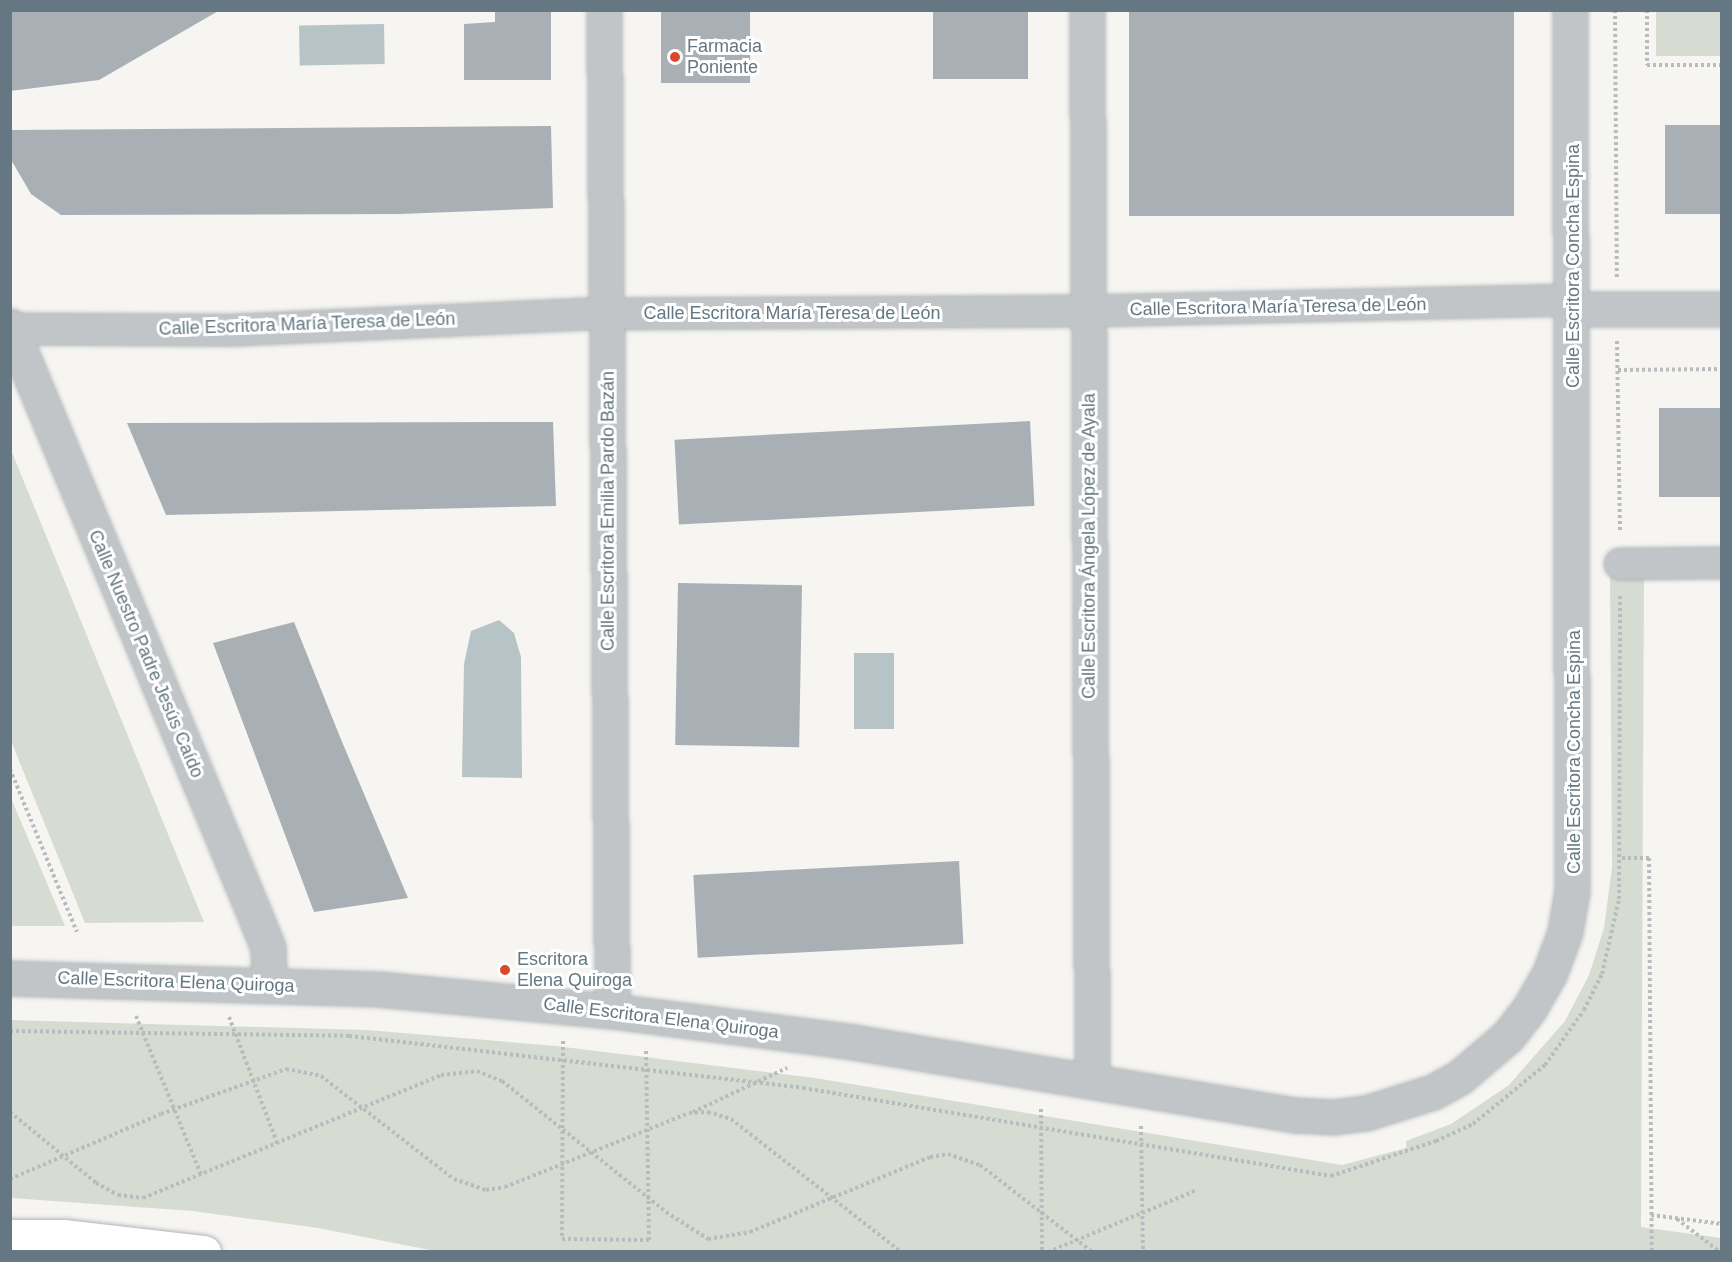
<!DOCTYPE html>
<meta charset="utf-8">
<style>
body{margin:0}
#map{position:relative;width:1732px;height:1262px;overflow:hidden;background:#f6f5f2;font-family:Helvetica,sans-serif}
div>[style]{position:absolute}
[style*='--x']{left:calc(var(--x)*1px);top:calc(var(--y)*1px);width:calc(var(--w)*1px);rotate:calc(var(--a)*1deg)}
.green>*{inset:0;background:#d7dcd3;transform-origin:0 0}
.water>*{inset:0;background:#b7c4c7;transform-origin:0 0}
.building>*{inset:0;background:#a8b0b5;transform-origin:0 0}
.path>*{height:4px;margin-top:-2px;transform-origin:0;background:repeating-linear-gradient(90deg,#b9bcbe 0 3px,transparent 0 6px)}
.roads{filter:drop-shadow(0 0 2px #b2b6b9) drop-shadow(0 0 2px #b2b6b9)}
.pedestrian>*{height:30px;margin:-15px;padding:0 15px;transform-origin:15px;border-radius:15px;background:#c1c5c8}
.minor>*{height:33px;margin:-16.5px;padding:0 16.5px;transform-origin:16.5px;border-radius:16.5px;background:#c1c5c8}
.trunk>*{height:33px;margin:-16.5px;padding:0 16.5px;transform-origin:16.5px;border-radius:16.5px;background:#fff}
.dots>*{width:16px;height:16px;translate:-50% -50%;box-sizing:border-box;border:3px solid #fff;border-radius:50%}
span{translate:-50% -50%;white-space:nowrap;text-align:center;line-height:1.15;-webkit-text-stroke:6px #fff;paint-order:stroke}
.poi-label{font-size:18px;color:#657782}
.left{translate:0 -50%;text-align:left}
.street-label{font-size:18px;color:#657782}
.frame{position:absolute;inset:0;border:12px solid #657782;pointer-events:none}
</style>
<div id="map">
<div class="green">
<div style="left:1656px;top:11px;width:65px;height:45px"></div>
<div style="clip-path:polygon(11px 450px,204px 922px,85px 923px,11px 741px)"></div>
<div style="clip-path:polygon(1610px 576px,1644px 576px,1641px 1227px,1721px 1238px,1721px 1251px,440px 1252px,318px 1228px,192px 1211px,11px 1198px,10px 1020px,367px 1030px,556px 1046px,815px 1078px,1342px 1165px,1406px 1148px,1406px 1141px,1451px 1124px,1509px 1085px,1565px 1021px,1589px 975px,1604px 928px,1612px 867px)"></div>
<div style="clip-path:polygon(10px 798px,11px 798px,65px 926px,11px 926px)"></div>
</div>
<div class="water">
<div style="left:384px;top:24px;width:40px;height:85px;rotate:89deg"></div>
<div style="clip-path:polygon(499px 620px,514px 633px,521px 657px,522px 778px,462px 777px,464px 664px,471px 631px)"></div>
<div style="left:854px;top:653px;width:40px;height:76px"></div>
</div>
<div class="building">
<div style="clip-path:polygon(10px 10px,220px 10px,99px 80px,10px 91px)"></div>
<div style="clip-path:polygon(495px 10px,551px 10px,551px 80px,464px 80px,464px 24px,495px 22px)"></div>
<div style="left:661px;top:10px;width:89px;height:73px"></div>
<div style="left:933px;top:10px;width:95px;height:69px"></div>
<div style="left:1129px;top:10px;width:385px;height:206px"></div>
<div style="left:1722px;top:125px;width:89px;height:57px;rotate:90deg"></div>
<div style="clip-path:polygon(551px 126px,553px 208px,400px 214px,61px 215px,31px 194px,10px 158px,10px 130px)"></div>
<div style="left:1659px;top:408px;width:63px;height:89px"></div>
<div style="left:1030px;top:421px;width:85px;height:356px;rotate:87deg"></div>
<div style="clip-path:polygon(553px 422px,556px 506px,166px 515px,127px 423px)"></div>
<div style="left:678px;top:583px;width:124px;height:162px;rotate:1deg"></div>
<div style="clip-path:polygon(294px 622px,340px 737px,408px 898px,314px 912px,213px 643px)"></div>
<div style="left:959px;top:861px;width:83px;height:266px;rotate:87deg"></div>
</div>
<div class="path">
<div style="--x:1615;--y:10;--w:267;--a:89.6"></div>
<div style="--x:1647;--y:10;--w:55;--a:90"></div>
<div style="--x:1647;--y:65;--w:75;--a:0"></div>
<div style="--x:1617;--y:341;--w:191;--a:89.1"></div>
<div style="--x:1618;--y:370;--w:104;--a:-0.6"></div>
<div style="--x:10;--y:769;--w:176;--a:67.7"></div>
<div style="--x:1622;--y:858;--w:27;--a:0"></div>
<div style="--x:1649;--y:858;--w:394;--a:89.6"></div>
<div style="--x:136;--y:1016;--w:174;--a:67.7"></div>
<div style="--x:229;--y:1017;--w:137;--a:69.1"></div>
<div style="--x:10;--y:1031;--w:339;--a:0.8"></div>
<div style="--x:349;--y:1036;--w:457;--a:6.5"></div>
<div style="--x:803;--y:1088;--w:535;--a:9.46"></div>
<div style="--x:1331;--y:1176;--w:111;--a:-18.4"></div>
<div style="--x:1436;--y:1141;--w:41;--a:-24.7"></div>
<div style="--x:1473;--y:1124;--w:93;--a:-39.3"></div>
<div style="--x:1545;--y:1065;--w:67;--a:-54.7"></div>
<div style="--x:1584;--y:1010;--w:40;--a:-63.4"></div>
<div style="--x:1602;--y:974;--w:77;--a:-77.2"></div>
<div style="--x:1619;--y:899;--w:303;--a:-89.8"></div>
<div style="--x:563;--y:1041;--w:198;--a:90.3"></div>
<div style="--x:562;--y:1239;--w:87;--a:0.7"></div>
<div style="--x:649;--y:1240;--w:190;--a:-90.9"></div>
<div style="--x:1041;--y:1109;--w:143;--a:89.6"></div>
<div style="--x:10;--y:1112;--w:112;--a:39.5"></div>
<div style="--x:96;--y:1183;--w:25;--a:29"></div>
<div style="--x:118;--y:1195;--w:25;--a:7"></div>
<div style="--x:143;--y:1198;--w:322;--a:-22.4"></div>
<div style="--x:441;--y:1075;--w:36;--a:-6"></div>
<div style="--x:477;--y:1071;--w:27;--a:22"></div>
<div style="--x:502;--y:1081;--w:210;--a:38.6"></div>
<div style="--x:666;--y:1212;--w:50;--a:32.7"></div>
<div style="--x:708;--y:1239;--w:43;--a:-9.5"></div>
<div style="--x:750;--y:1232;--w:195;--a:-22.6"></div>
<div style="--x:930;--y:1157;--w:18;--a:-9"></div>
<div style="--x:948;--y:1154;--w:34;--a:19"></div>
<div style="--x:980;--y:1165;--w:142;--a:37.8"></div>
<div style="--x:693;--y:1112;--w:104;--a:-25.1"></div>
<div style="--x:1141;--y:1126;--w:126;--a:89.1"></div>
<div style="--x:10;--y:1179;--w:164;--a:-23.3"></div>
<div style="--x:161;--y:1114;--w:133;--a:-19.8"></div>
<div style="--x:286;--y:1069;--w:36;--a:11"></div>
<div style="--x:321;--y:1076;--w:168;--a:37.8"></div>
<div style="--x:454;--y:1179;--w:34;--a:19"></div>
<div style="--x:486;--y:1190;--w:19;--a:-9"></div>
<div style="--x:505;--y:1187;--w:198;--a:-21.9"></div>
<div style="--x:689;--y:1113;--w:19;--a:-3"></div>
<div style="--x:708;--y:1112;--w:24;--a:17"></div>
<div style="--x:731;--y:1119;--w:216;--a:38"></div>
<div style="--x:1651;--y:1215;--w:72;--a:7.2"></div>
<div style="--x:1677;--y:1219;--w:54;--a:37.5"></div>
<div style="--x:1048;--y:1252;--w:161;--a:-22.6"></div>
</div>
<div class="roads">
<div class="pedestrian">
<div style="--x:12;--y:329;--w:224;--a:0.3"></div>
<div style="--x:236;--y:330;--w:352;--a:-2.6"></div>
<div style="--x:588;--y:314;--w:500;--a:-0.34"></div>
<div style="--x:1088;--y:311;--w:485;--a:-1.3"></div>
<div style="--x:1620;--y:564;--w:102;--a:-0.6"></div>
</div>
<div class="minor">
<div style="--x:604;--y:10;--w:1001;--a:89.54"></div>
<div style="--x:1087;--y:10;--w:1071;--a:89.73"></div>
<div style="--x:1573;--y:309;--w:149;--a:0"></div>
<div style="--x:10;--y:326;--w:636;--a:67.43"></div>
<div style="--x:254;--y:913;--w:38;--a:68"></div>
<div style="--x:268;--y:948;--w:36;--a:88"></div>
<div style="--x:10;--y:978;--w:368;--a:1.7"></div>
<div style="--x:378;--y:989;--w:235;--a:5.4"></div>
<div style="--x:612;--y:1011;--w:243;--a:7.3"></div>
<div style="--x:853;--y:1042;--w:449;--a:9.4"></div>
<div style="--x:1296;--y:1115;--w:37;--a:3"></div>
<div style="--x:1333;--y:1117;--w:33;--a:-7"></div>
<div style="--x:1366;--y:1113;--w:70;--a:-17.4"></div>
<div style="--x:1433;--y:1092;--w:31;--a:-29"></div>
<div style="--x:1460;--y:1077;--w:63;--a:-40.5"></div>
<div style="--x:1508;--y:1036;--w:34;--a:-52"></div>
<div style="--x:1529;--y:1009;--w:39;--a:-60"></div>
<div style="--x:1549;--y:975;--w:46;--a:-69.6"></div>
<div style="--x:1565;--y:932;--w:42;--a:-80.3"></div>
<div style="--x:1572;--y:891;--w:881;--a:-90.13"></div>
</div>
<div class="trunk">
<div style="--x:10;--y:1236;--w:53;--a:0"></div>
<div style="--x:63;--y:1236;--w:142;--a:6.5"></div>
</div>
</div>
<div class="dots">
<div style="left:675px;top:57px;background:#de482a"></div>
<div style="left:505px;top:970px;background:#de482a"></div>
</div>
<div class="poi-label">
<span class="left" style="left:687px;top:57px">Farmacia<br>Poniente</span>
<span class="left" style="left:517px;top:970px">Escritora<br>Elena Quiroga</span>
</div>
<div class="street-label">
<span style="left:1573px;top:266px;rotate:-90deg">Calle Escritora Concha Espina</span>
<span style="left:1278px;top:307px;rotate:-1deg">Calle Escritora María Teresa de León</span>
<span style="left:792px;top:313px">Calle Escritora María Teresa de León</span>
<span style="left:307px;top:324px;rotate:-2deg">Calle Escritora María Teresa de León</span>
<span style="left:608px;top:511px;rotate:-90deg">Calle Escritora Emilia Pardo Bazán</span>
<span style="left:1089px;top:546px;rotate:-90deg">Calle Escritora Ángela López de Ayala</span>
<span style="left:146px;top:654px;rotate:67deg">Calle Nuestro Padre Jesús Caído</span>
<span style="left:1574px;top:752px;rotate:-90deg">Calle Escritora Concha Espina</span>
<span style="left:176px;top:982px;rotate:2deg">Calle Escritora Elena Quiroga</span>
<span style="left:661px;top:1018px;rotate:7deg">Calle Escritora Elena Quiroga</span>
</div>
<div class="frame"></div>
</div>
